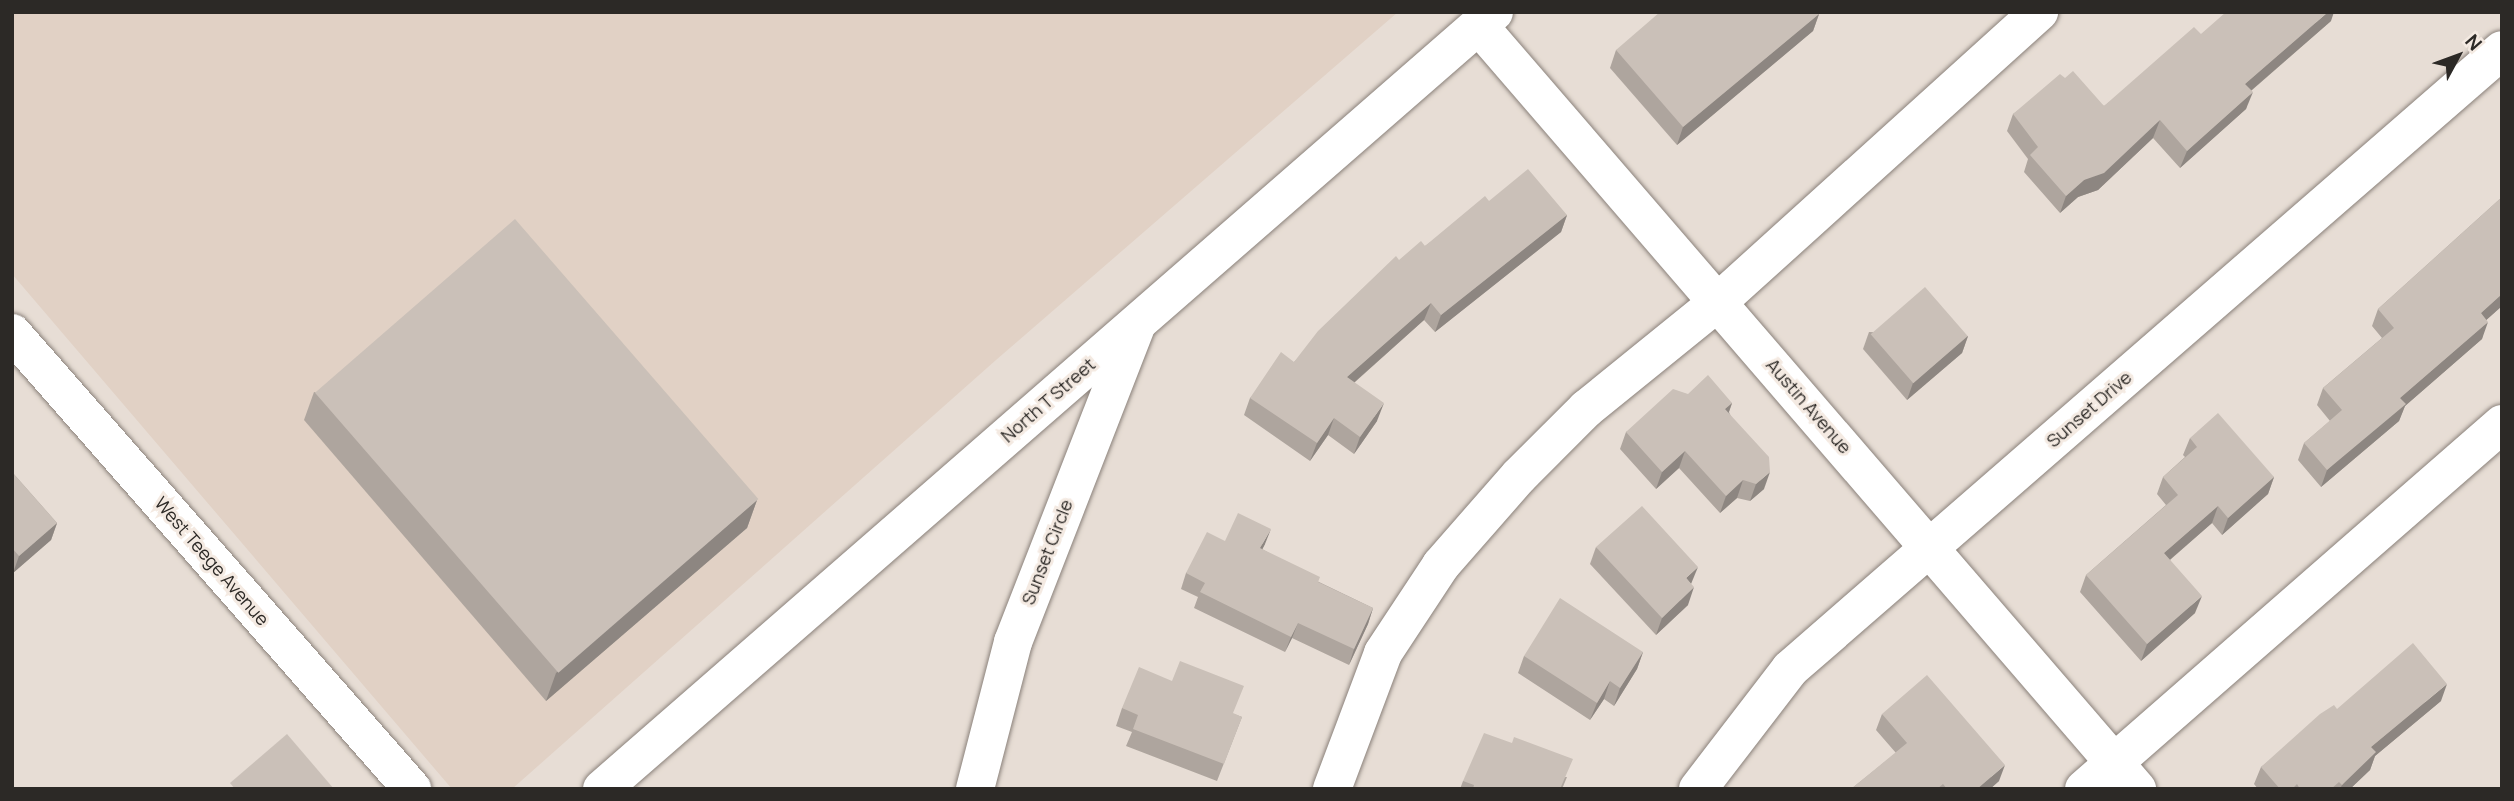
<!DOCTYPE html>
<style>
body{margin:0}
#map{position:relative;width:2514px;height:801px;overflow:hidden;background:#e7ddd5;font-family:Manrope,sans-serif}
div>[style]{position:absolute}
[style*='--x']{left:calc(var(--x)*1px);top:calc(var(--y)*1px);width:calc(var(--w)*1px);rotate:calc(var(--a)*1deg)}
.built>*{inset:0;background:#e1d1c5}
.roads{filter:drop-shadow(0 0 2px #8a817a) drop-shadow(0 0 2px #8a817a)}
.minor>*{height:38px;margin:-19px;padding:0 19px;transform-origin:19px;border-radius:19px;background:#fff}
.wall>*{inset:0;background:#aea59e}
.shaded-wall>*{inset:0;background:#8d8681}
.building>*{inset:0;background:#cac0b8;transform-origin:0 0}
span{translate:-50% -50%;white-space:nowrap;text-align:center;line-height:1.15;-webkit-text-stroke:6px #f4eae2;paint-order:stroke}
.street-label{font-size:18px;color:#2c2926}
.frame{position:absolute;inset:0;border:14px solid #2c2926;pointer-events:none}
.north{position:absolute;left:2423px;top:21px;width:70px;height:70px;-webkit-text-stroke:5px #f4eae2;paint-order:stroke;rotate:49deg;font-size:19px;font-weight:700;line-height:28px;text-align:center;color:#2c2926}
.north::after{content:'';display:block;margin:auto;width:24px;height:32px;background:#2c2926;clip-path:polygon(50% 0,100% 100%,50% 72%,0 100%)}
</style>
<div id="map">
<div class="built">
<div style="clip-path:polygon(12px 12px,1398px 12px,996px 360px,512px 789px,452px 789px,12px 274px)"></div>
</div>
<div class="roads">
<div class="minor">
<div style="--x:1479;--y:26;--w:1008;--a:49.23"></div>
<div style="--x:12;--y:333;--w:607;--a:48.74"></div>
<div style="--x:602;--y:789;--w:1183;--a:-41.06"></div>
<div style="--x:975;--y:789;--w:152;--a:-75.5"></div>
<div style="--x:1013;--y:642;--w:336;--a:-68.7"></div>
<div style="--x:1332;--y:789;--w:145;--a:-69.4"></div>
<div style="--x:1383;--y:653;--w:105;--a:-56.6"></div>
<div style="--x:1441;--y:565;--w:118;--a:-48.8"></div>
<div style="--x:1519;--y:476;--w:95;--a:-45"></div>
<div style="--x:1586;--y:409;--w:170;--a:-39"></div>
<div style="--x:1718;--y:302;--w:433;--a:-42.1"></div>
<div style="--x:1698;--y:789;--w:151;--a:-52.5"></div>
<div style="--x:1790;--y:669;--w:943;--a:-41"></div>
<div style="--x:2084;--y:789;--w:555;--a:-41.13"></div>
</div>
</div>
<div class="wall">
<div style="clip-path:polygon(1819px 14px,1813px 31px,1677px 145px,1610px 68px,1616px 50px)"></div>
<div style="clip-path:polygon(2331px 21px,2251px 91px,2246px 109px,2180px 168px,2153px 138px,2098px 190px,2078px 197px,2060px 213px,2024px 172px,2028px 159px,2007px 131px,2013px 114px,2065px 78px,2104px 106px,2201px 34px)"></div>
<div style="clip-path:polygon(2502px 197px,2502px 306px,2486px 320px,2482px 339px,2405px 406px,2399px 421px,2321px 487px,2298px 460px,2304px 443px,2330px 421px,2317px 405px,2323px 388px,2382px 338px,2372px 326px,2378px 309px)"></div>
<div style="clip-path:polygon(1489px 201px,1567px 215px,1561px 232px,1435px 332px,1424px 320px,1354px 383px,1377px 421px,1354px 454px,1328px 435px,1310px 461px,1244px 415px,1250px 398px,1294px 362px,1425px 246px)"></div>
<div style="clip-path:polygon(1869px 332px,1968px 336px,1962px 353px,1907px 400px,1863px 349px)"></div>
<div style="clip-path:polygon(314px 392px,757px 500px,747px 528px,546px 701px,304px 420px)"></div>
<div style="clip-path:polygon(1688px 394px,1732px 403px,1729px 412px,1764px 489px,1750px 501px,1737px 498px,1720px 513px,1679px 468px,1656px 489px,1620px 449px,1626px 432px)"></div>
<div style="clip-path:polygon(2190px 438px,2274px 477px,2268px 494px,2222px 535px,2212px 523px,2170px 560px,2195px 613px,2141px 661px,2080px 592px,2086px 575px,2166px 505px,2157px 494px,2163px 477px,2185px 457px,2183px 455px)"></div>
<div style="clip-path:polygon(12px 472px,57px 523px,51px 540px,13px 573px)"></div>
<div style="clip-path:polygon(1225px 541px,1265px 544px,1262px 549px,1319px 582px,1373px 608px,1368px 624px,1349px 665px,1292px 638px,1285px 652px,1194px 608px,1198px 597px,1181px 589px,1186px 573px)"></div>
<div style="clip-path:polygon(1596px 547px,1688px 605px,1656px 635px,1590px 564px)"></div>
<div style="clip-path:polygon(1643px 652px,1637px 669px,1614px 706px,1604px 699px,1590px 720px,1518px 673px,1524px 656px)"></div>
<div style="clip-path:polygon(2441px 701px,2375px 756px,2370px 770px,2350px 789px,2258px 789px,2254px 784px,2261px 767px,2337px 709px)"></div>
<div style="clip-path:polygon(1122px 708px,1234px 714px,1242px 717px,1217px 781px,1126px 746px,1132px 732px,1116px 726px)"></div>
<div style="clip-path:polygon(1882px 714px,1999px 781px,1990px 789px,1851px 789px,1896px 753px,1876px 730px)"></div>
<div style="clip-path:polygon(1567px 777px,1562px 789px,1460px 789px,1463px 781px)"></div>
</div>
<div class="shaded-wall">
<div style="clip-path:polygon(2328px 12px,2334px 12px,2331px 21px,2239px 101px,2245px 84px)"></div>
<div style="clip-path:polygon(1819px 14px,1813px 31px,1677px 145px,1683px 127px)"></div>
<div style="clip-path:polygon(2253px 92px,2246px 109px,2180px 168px,2187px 151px)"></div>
<div style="clip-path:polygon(2160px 120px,2153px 138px,2098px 190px,2078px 197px,2060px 213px,2066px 196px,2084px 180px)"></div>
<div style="clip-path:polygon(1567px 215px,1561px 232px,1435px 332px,1441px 315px)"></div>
<div style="clip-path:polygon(2502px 294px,2502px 306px,2474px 331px,2481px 313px)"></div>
<div style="clip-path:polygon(1431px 303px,1424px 320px,1340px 395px,1347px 377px)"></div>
<div style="clip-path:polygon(2488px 322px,2482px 339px,2405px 406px,2399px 421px,2321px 487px,2327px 470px,2400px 398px)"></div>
<div style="clip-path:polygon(1968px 336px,1962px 353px,1907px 400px,1913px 383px)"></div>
<div style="clip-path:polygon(1384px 403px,1377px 421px,1354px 454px,1360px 437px)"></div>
<div style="clip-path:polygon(1732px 403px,1726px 420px,1725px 409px)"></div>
<div style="clip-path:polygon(1334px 418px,1328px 435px,1310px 461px,1317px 443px)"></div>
<div style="clip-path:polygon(1685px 451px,1679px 468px,1656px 489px,1662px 472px)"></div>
<div style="clip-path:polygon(1770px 472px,1764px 489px,1750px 501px,1756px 484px)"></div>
<div style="clip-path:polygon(2274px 477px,2268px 494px,2222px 535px,2228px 518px)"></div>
<div style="clip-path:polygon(1743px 480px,1737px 498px,1720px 513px,1726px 496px)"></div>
<div style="clip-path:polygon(757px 500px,747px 528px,546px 701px,556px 673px)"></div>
<div style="clip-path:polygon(2218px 506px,2212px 523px,2158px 570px,2164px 553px)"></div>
<div style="clip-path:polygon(57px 523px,51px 540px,13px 573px,19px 556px)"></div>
<div style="clip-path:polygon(1271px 529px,1265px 544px,1255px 564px,1260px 548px)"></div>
<div style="clip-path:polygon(1698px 567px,1691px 584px,1686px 578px)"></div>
<div style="clip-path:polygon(1694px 587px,1688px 605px,1656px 635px,1662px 618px)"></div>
<div style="clip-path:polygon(2202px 596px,2195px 613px,2141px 661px,2147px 644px)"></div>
<div style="clip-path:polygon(1373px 608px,1368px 624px,1349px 665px,1354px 649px)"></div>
<div style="clip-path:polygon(1298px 623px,1292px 638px,1285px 652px,1291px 637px)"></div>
<div style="clip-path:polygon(1643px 652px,1637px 669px,1614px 706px,1620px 688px)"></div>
<div style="clip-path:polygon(1610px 681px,1604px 699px,1590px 720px,1597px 703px)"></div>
<div style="clip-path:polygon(2447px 684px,2441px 701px,2375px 756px,2370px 770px,2350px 789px,2340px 789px,2342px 785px,2371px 747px)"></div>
<div style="clip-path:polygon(2005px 765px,1999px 781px,1990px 789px,1977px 789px)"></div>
</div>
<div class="building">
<div style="clip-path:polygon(1660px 12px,1817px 12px,1819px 14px,1683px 127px,1616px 50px)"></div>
<div style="clip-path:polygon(2226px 12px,2328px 12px,2245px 84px,2253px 92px,2187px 151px,2160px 120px,2104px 173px,2084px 180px,2066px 196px,2030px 155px,2038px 147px,2013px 114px,2060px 74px,2065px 78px,2073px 71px,2104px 106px,2194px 27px,2201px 34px)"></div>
<div style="clip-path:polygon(1528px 169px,1567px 215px,1441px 315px,1431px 303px,1347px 377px,1384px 403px,1360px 437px,1334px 418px,1317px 443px,1250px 398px,1281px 352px,1294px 362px,1318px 331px,1396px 256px,1399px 260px,1421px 241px,1425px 246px,1485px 196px,1489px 201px)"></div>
<div style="clip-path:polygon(2502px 197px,2502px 294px,2481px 313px,2488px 322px,2400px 398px,2406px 404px,2327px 470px,2304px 443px,2342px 410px,2323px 388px,2394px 328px,2378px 309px)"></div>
<div style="left:515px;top:219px;width:371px;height:265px;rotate:49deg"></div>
<div style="left:1925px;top:287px;width:65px;height:72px;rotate:49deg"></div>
<div style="clip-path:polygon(1708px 375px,1732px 403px,1725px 409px,1769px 457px,1770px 472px,1756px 484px,1743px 480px,1726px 496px,1685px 451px,1662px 472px,1626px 432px,1673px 389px,1688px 394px)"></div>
<div style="clip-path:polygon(2218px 413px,2274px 477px,2228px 518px,2218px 506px,2164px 553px,2202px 596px,2147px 644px,2086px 575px,2178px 495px,2163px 477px,2197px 447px,2190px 438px)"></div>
<div style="clip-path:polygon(12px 472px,57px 523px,19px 556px,12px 548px)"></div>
<div style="clip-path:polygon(1642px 506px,1698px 567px,1686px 578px,1694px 587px,1662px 618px,1596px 547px)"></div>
<div style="clip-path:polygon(1238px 513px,1271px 529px,1260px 548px,1320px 577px,1318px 582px,1373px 608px,1354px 649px,1298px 623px,1291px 637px,1200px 592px,1205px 583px,1186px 573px,1207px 532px,1225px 541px)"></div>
<div style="clip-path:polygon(1560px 598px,1643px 652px,1620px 688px,1610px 681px,1597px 703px,1524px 656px)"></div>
<div style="clip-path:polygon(2413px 643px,2447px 684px,2371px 747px,2376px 752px,2342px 785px,2339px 782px,2331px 789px,2300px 789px,2297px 784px,2292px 789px,2280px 789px,2261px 767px,2320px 714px,2334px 705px,2337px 709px)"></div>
<div style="clip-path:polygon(1180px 661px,1244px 686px,1233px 713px,1242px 717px,1224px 764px,1133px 729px,1138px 715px,1122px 708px,1139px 667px,1172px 681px)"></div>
<div style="clip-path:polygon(1927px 675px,2005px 765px,1977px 789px,1947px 789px,1943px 784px,1937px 789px,1851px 789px,1907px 743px,1882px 714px)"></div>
<div style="clip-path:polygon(1484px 733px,1512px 743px,1514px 737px,1573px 759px,1560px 789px,1473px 789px,1474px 785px,1463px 781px)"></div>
<div style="clip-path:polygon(287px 734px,334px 789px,235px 789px,230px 783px)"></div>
</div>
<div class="street-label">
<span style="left:1048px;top:400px;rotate:-41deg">North T Street</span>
<span style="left:1809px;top:406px;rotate:49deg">Austin Avenue</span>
<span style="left:2089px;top:409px;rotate:-41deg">Sunset Drive</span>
<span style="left:1047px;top:552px;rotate:-69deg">Sunset Circle</span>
<span style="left:212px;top:561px;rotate:49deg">West Teege Avenue</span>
</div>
<div class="frame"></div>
<div class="north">N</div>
</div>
